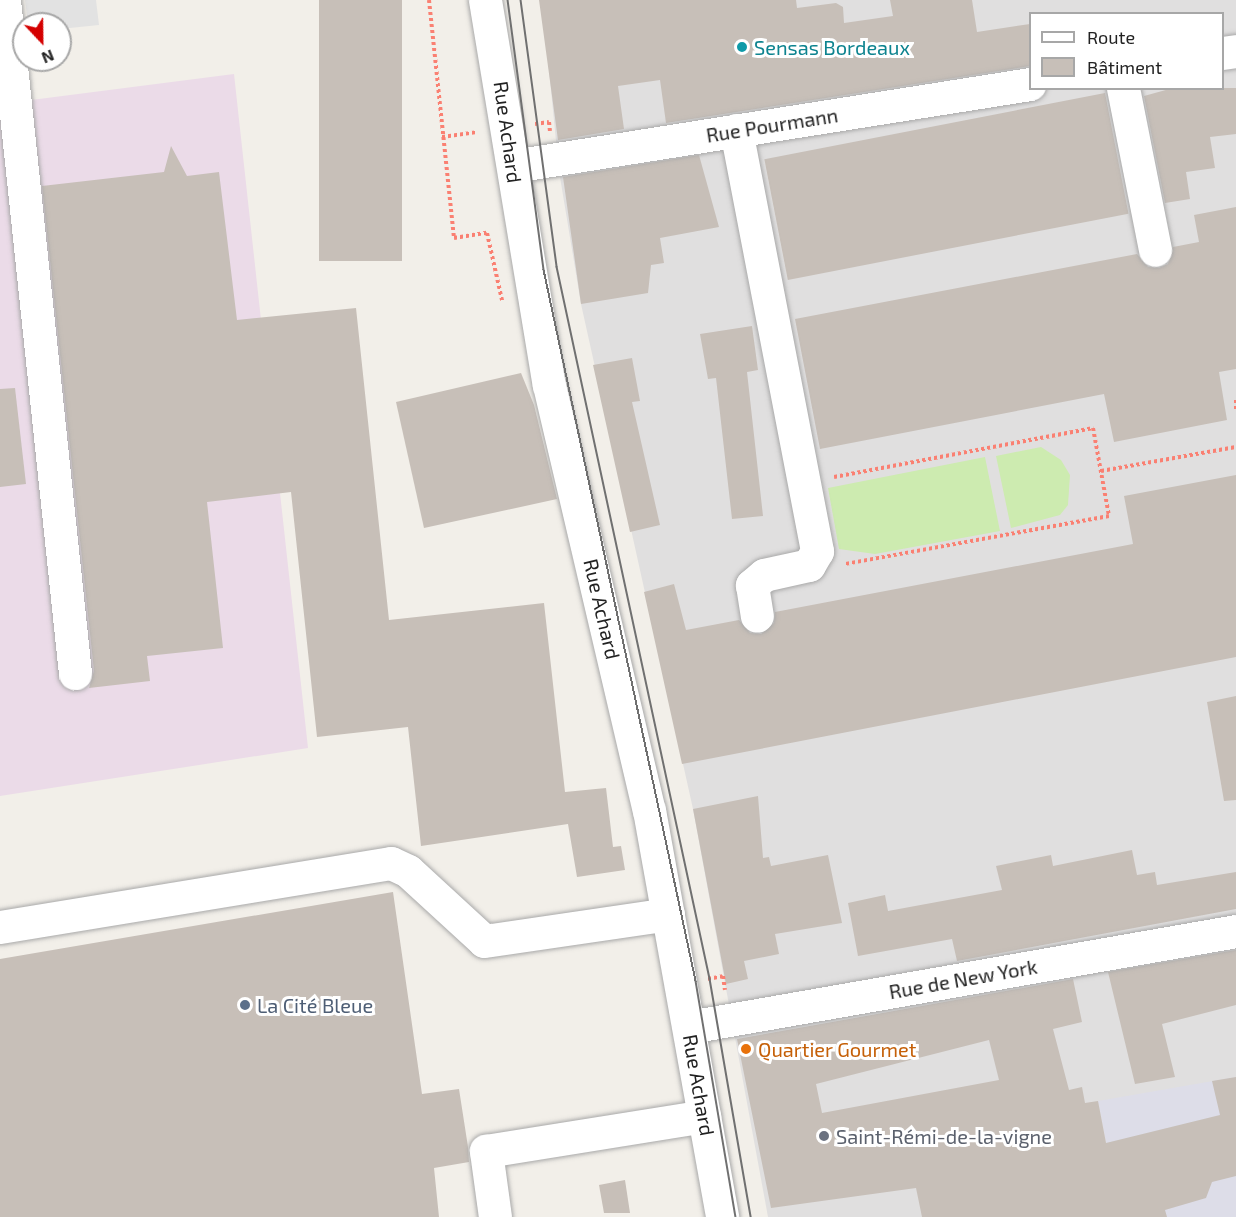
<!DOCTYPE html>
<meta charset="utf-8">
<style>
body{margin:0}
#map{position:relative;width:1236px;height:1217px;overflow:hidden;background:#f2efe9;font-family:"Exo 2",sans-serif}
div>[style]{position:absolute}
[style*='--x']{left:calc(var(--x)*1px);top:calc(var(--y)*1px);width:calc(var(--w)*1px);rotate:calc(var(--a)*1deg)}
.residential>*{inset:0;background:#e0dfdf}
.industrial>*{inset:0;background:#ebdbe8}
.grass>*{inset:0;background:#cdebb0}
.parking>*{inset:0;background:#e2e2e2}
.plaza>*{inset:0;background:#dddde8}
.building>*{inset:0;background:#c7bfb8;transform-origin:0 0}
.path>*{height:4px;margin-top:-2px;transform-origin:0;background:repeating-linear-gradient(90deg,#fa8072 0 3px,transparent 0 6px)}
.roads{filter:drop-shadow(0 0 2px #a9a9a9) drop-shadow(0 0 2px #a9a9a9)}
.minor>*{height:33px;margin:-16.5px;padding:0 16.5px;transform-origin:16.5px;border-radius:16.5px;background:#fff}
.tram>*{height:1.5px;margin:-0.75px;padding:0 0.75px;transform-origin:0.75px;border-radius:0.75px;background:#707070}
.dots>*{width:16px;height:16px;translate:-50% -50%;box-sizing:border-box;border:3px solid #fff;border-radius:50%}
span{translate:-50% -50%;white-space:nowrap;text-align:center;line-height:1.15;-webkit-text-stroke:6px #fff;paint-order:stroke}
.culture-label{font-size:20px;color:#0d838f}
.left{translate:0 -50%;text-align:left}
.street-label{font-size:20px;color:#222}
.service-label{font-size:20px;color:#4e5e75}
.food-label{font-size:20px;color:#c56008}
.worship-label{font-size:20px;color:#5b616d}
.legend{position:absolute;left:1029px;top:12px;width:195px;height:78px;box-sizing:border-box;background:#fff;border:2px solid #a7a7a7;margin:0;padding:8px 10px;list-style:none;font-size:18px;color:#222}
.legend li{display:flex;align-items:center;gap:12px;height:30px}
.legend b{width:30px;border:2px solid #a7a7a7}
.north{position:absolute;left:12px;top:12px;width:60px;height:60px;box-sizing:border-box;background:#fff;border:2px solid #a7a7a7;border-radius:50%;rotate:158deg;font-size:16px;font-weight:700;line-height:24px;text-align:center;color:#222}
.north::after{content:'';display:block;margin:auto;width:21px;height:27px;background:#d40000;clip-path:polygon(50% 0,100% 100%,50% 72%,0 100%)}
</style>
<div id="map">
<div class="residential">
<div style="clip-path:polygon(evenodd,542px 0,1236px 0,1236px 1217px,768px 1217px,693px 809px,581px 304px,559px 171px,542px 0,1030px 14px,1222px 14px,1222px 88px,1030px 88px,1030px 14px)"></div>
</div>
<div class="industrial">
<div style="clip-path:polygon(234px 74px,308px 748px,0 796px,0 104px)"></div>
</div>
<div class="grass">
<div style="clip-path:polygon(1041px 447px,1061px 460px,1070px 475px,1068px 505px,1060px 515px,1011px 528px,996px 456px)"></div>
<div style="clip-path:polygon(985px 457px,1000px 531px,875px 554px,839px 549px,828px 488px)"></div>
</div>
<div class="parking">
<div style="clip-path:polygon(25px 0,96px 0,99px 25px,60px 29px,60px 24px,28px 24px)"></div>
</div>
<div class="plaza">
<div style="clip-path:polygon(1236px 1077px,1236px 1217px,1121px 1217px,1098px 1101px)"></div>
</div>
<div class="building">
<div style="left:319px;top:0;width:83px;height:261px"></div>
<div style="clip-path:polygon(539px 0,796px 0,797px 8px,836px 3px,843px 7px,844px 23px,893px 16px,890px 0,972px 0,977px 32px,1030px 24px,1030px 66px,666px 123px,660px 80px,618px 86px,624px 129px,558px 140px)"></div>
<div style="clip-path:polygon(1173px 88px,1236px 88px,1236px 134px,1210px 137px,1215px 168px,1186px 172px,1190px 199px,1165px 203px,1144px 96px)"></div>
<div style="left:1105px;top:93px;width:123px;height:347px;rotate:79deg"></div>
<div style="clip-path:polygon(171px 146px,187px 176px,219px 172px,237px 320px,356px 308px,389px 620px,544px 603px,565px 792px,606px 788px,613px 847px,621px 846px,625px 870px,577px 877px,568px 824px,421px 846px,408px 727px,317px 737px,291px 492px,207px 502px,223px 648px,147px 656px,150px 681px,89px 688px,94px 671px,42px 186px,164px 172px)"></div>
<div style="clip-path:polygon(699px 155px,719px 227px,660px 238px,664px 263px,651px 265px,648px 293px,581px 304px,563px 177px)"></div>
<div style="clip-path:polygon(1236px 207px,1236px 369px,1219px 372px,1227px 420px,1114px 442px,1104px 394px,820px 449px,795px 319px,1137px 254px,1148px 267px,1159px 268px,1168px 264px,1173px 247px,1199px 242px,1194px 215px)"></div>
<div style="clip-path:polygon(752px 326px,758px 370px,747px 372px,763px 516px,732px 519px,716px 378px,708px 379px,700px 334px)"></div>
<div style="clip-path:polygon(632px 358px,640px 401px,632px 402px,660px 525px,630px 532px,593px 365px)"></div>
<div style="clip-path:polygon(521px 373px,534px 405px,557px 499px,424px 528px,396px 402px)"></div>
<div style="clip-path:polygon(15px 388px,26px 484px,0 487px,0 389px)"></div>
<div style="clip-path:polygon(1236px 475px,1236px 657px,682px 764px,644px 592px,674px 584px,686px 630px,739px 620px,750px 633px,761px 634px,774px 623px,775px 612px,1133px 544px,1124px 496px)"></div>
<div style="clip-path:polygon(1236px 696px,1236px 800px,1224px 801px,1207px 702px)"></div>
<div style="clip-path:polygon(758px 796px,763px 858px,769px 857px,771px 866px,828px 855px,842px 923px,775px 934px,779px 954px,744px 961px,748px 979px,726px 984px,693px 809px)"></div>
<div style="clip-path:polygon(1132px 850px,1137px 875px,1155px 872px,1157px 885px,1236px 872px,1236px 909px,957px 961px,952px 939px,858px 956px,848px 903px,885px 895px,888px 911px,1002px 890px,996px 866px,1051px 855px,1053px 866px)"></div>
<div style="clip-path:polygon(393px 892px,422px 1094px,459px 1089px,468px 1147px,469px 1162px,434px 1168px,439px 1217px,0 1217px,0 959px)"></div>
<div style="clip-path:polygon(1236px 950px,1236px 1005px,1162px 1024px,1175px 1077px,1135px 1084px,1108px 972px)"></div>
<div style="clip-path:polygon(evenodd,1073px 979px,1082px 1022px,1053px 1029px,1069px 1090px,1082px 1087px,1085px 1103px,1098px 1101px,1106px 1143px,1220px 1115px,1212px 1081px,1236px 1077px,1236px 1176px,1212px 1182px,1206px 1198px,1165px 1210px,1167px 1217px,922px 1217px,916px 1188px,771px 1208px,737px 1039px,1073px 979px,989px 1040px,999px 1080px,822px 1113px,816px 1084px,989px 1040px)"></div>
<div style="clip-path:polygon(625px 1180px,630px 1213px,604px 1213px,599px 1185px)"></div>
</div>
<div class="path">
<div style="--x:429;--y:0;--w:239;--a:84"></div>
<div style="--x:454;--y:238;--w:33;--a:-9"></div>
<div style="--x:487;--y:233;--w:69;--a:77.4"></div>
<div style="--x:535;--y:124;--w:14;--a:-8"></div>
<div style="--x:549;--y:122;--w:9;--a:84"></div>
<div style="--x:442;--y:137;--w:35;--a:-8"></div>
<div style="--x:1236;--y:400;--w:12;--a:90"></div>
<div style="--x:1101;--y:471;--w:137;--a:-10.1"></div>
<div style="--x:834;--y:477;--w:264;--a:-10.7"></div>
<div style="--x:1093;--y:428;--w:89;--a:79.7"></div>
<div style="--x:1109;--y:516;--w:269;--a:169.7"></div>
<div style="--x:708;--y:979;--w:15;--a:-11"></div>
<div style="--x:723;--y:976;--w:14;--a:82"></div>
</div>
<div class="roads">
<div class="minor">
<div style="--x:4;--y:0;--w:677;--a:83.98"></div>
<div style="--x:485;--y:0;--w:390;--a:80.6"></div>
<div style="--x:549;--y:385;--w:437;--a:76.8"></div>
<div style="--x:649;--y:810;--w:413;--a:79.8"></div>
<div style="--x:1222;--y:53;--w:14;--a:-8"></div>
<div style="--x:1123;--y:88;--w:165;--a:78.8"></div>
<div style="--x:736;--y:130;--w:429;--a:79.1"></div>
<div style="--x:817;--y:551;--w:16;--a:120"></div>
<div style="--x:809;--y:565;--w:46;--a:167.5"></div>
<div style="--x:764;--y:575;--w:16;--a:140"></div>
<div style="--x:752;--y:585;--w:31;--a:81"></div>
<div style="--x:513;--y:166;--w:523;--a:-9.01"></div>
<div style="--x:0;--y:927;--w:396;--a:-9.3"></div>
<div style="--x:391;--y:863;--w:19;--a:25"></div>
<div style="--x:408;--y:871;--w:103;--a:42.6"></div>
<div style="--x:484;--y:941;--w:186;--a:-8.3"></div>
<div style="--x:689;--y:1027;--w:555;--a:-9.95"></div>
<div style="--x:495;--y:1217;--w:67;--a:-97.8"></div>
<div style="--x:486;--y:1151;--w:221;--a:-9.1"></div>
</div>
</div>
<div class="tram">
<div style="--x:508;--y:0;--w:272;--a:82.4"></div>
<div style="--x:544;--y:270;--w:727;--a:77.93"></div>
<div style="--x:696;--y:981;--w:239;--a:80.4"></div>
<div style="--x:521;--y:0;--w:269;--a:82.3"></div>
<div style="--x:557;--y:267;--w:728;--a:77.87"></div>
<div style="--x:710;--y:979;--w:242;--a:80.2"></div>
</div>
<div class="dots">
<div style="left:742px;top:47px;background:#0f9aa8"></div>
<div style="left:245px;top:1005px;background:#5c6f8a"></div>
<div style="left:746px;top:1049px;background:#e8710a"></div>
<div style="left:824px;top:1136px;background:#6b7280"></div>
</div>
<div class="culture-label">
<span class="left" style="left:754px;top:47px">Sensas Bordeaux</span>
</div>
<div class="street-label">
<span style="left:772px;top:125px;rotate:-9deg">Rue Pourmann</span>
<span style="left:508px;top:132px;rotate:82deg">Rue Achard</span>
<span style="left:602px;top:609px;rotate:77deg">Rue Achard</span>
<span style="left:963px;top:979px;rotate:-10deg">Rue de New York</span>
<span style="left:699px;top:1085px;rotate:80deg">Rue Achard</span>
</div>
<div class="service-label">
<span class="left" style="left:257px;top:1005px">La Cité Bleue</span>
</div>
<div class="food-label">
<span class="left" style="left:758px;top:1049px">Quartier Gourmet</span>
</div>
<div class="worship-label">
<span class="left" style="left:836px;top:1136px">Saint-Rémi-de-la-vigne</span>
</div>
<ul class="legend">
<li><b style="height:8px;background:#fff"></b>Route</li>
<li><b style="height:16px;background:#c7bfb8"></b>Bâtiment</li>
</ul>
<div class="north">N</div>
</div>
